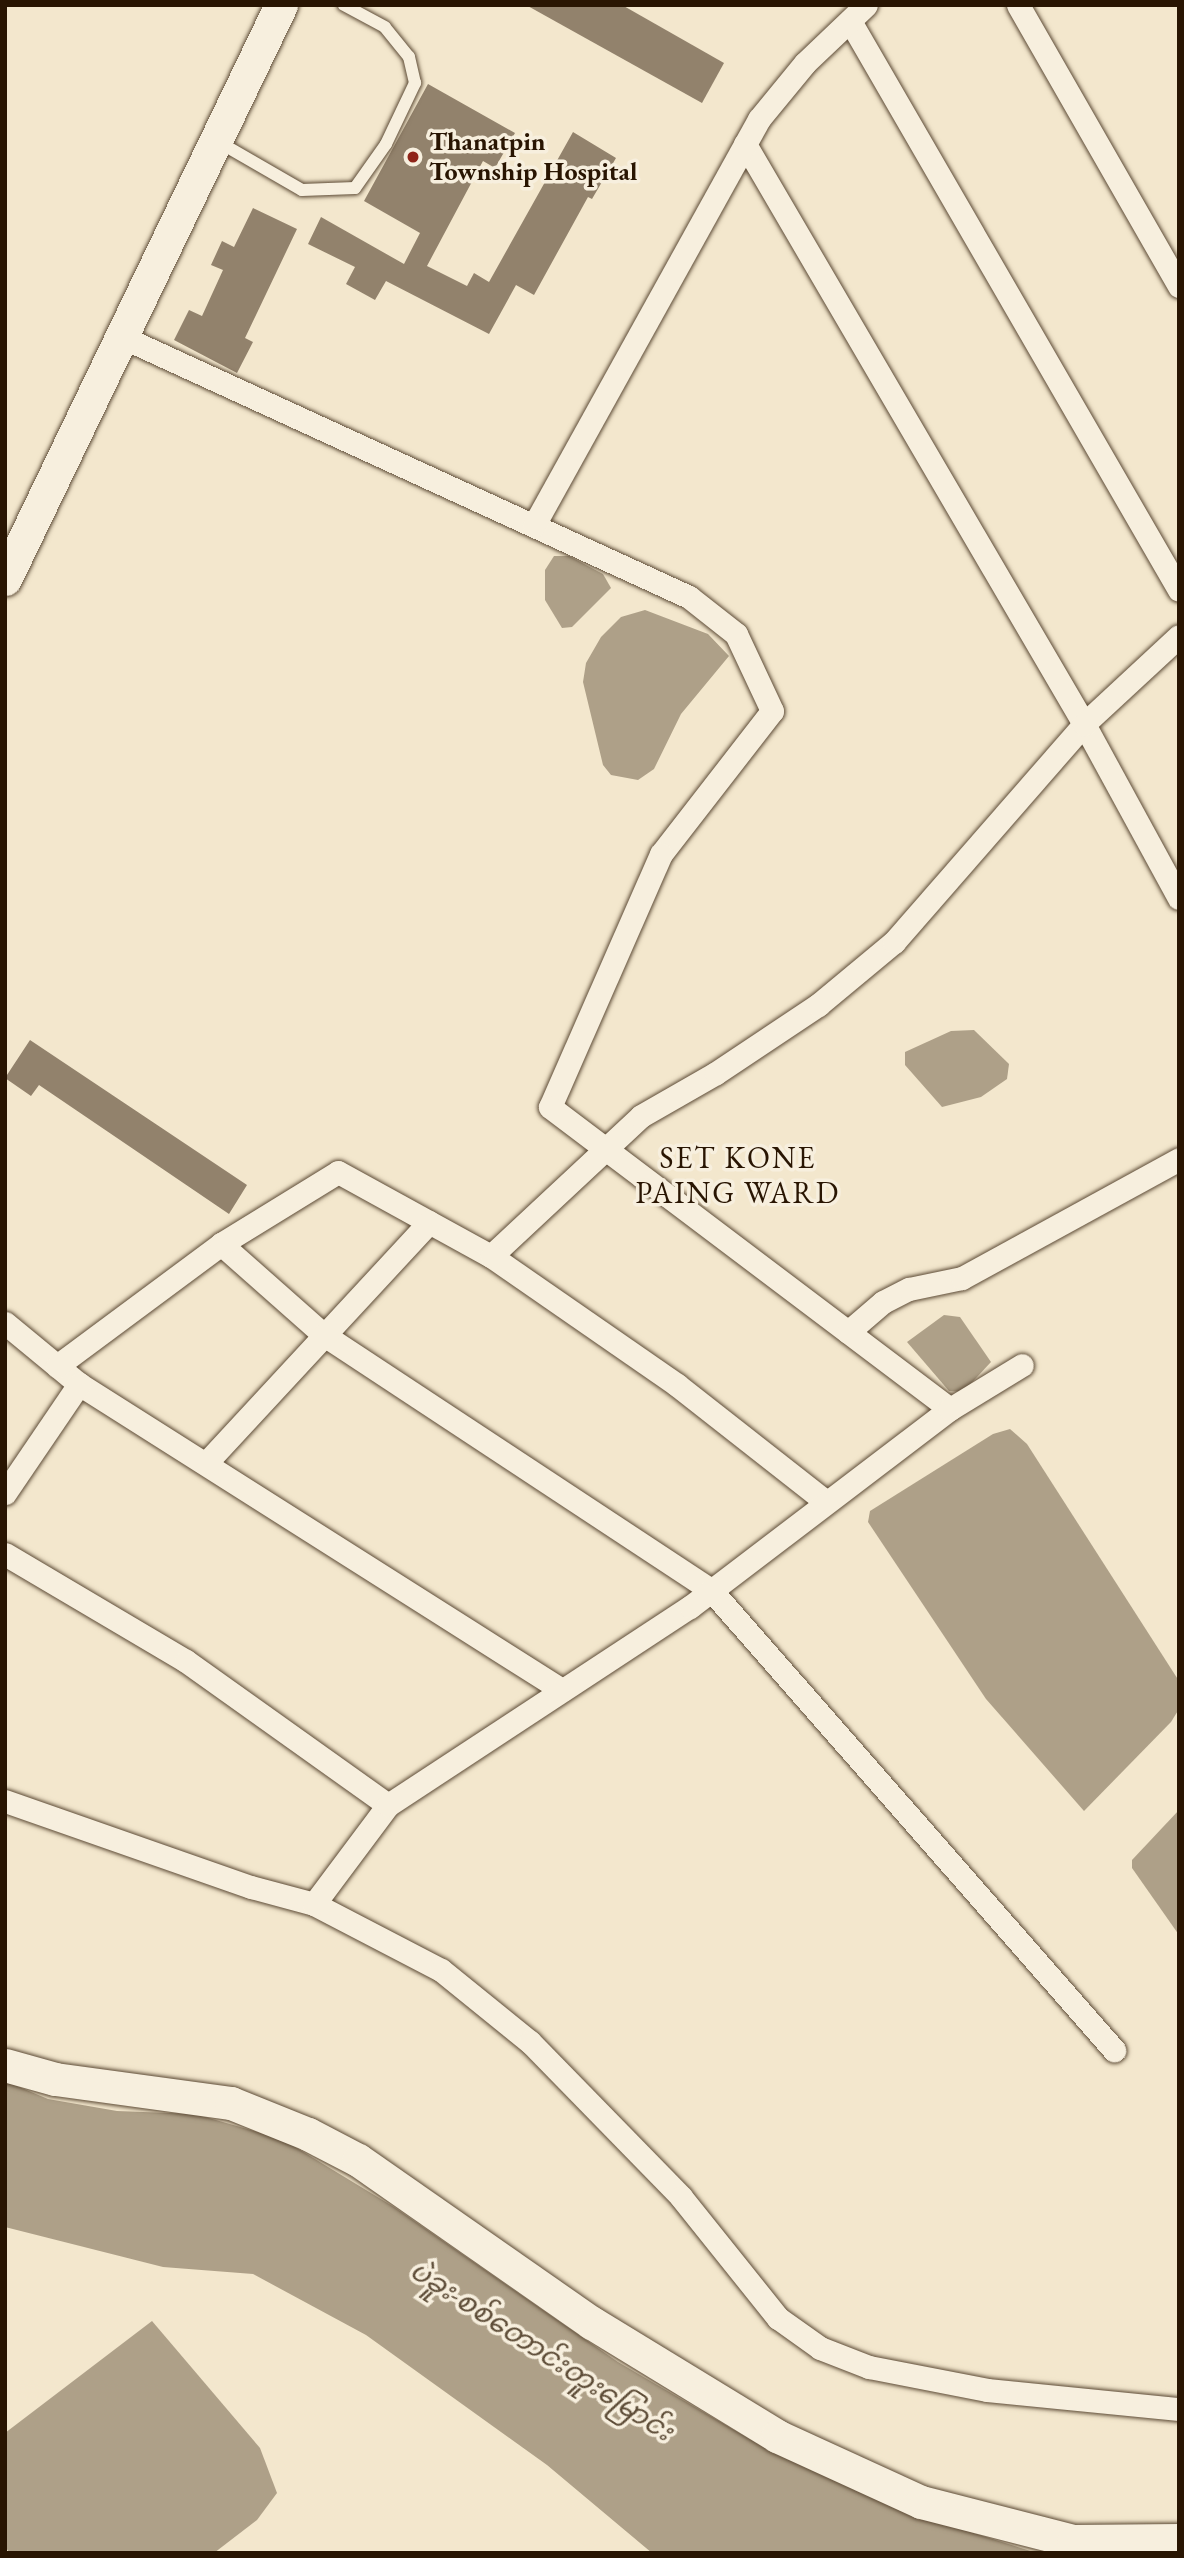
<!DOCTYPE html>
<meta charset="utf-8">
<style>
body{margin:0}
#map{position:relative;width:1184px;height:2558px;overflow:hidden;background:#f3e7cd;font-family:"EB Garamond","Noto Sans Myanmar",serif}
div>[style]{position:absolute}
[style*='--x']{left:calc(var(--x)*1px);top:calc(var(--y)*1px);width:calc(var(--w)*1px);rotate:calc(var(--a)*1deg)}
.water>*{inset:0;background:#aea088}
.building>*{inset:0;background:#92826c}
.roads{filter:drop-shadow(0 0 2px #5c4a35) drop-shadow(0 0 2px #5c4a35)}
.lane>*{height:12px;margin:-6px;padding:0 6px;transform-origin:6px;border-radius:6px;background:#f7efde}
.street>*{height:23px;margin:-11.5px;padding:0 11.5px;transform-origin:11.5px;border-radius:11.5px;background:#f7efde}
.secondary>*{height:33px;margin:-16.5px;padding:0 16.5px;transform-origin:16.5px;border-radius:16.5px;background:#f7efde}
.dots>*{width:19px;height:19px;translate:-50% -50%;box-sizing:border-box;border:4px solid #f7efde;border-radius:50%}
span{translate:-50% -50%;white-space:nowrap;text-align:center;line-height:1.15;-webkit-text-stroke:7px #f7efde;paint-order:stroke}
.poi-label{font-size:26px;color:#291502;font-weight:700}
.left{translate:0 -50%;text-align:left}
.water-label{font-size:28px;color:#5e4d38;font-style:italic}
.quarter-label{font-size:30px;color:#291502;letter-spacing:2px}
.frame{position:absolute;inset:0;border:7px solid #291502;pointer-events:none}
</style>
<div id="map">
<div class="water">
<div style="clip-path:polygon(554px 556px,569px 556px,603px 574px,611px 588px,572px 627px,562px 628px,545px 600px,545px 570px)"></div>
<div style="clip-path:polygon(645px 610px,708px 634px,729px 656px,681px 714px,654px 769px,638px 780px,611px 775px,603px 765px,583px 682px,586px 663px,601px 637px,621px 617px)"></div>
<div style="clip-path:polygon(974px 1030px,1009px 1064px,1007px 1079px,981px 1097px,942px 1107px,905px 1065px,905px 1052px,951px 1031px)"></div>
<div style="clip-path:polygon(944px 1315px,960px 1317px,991px 1362px,963px 1392px,949px 1391px,907px 1342px)"></div>
<div style="clip-path:polygon(1010px 1429px,1027px 1444px,1179px 1681px,1179px 1709px,1171px 1722px,1084px 1811px,986px 1699px,868px 1522px,870px 1511px,993px 1434px)"></div>
<div style="clip-path:polygon(1179px 1810px,1179px 1935px,1132px 1868px,1132px 1860px)"></div>
<div style="clip-path:polygon(5px 2081px,48px 2099px,117px 2111px,195px 2114px,282px 2139px,394px 2207px,618px 2362px,765px 2448px,945px 2524px,1037px 2553px,652px 2553px,547px 2465px,366px 2335px,253px 2274px,163px 2267px,5px 2227px)"></div>
<div style="clip-path:polygon(152px 2321px,260px 2448px,277px 2493px,257px 2520px,214px 2553px,10px 2553px,5px 2547px,5px 2433px)"></div>
</div>
<div class="building">
<div style="clip-path:polygon(526px 5px,622px 5px,724px 63px,702px 103px)"></div>
<div style="clip-path:polygon(428px 84px,515px 133px,495px 168px,483px 161px,427px 266px,467px 286px,474px 273px,489px 282px,573px 132px,616px 158px,592px 199px,588px 197px,534px 295px,516px 285px,489px 334px,386px 281px,375px 300px,346px 284px,355px 267px,308px 244px,321px 217px,404px 264px,420px 233px,364px 201px)"></div>
<div style="clip-path:polygon(253px 208px,297px 229px,245px 338px,253px 342px,237px 373px,174px 340px,189px 310px,202px 316px,223px 270px,211px 265px,222px 241px,234px 247px)"></div>
<div style="clip-path:polygon(30px 1040px,247px 1185px,229px 1214px,39px 1085px,31px 1096px,5px 1078px)"></div>
</div>
<div class="roads">
<div class="lane">
<div style="--x:217;--y:141;--w:98;--a:30"></div>
<div style="--x:302;--y:190;--w:53;--a:-2.2"></div>
<div style="--x:355;--y:188;--w:54;--a:-54.8"></div>
<div style="--x:386;--y:144;--w:68;--a:-64.6"></div>
<div style="--x:415;--y:83;--w:27;--a:-103"></div>
<div style="--x:409;--y:57;--w:38;--a:-129"></div>
<div style="--x:385;--y:27;--w:47;--a:-151.8"></div>
</div>
<div class="street">
<div style="--x:1018;--y:5;--w:324;--a:60.2"></div>
<div style="--x:850;--y:21;--w:657;--a:59.96"></div>
<div style="--x:745;--y:144;--w:672;--a:59.69"></div>
<div style="--x:1084;--y:724;--w:198;--a:61.4"></div>
<div style="--x:120;--y:336;--w:626;--a:24.64"></div>
<div style="--x:689;--y:597;--w:60;--a:38.2"></div>
<div style="--x:736;--y:634;--w:85;--a:64.9"></div>
<div style="--x:772;--y:711;--w:181;--a:127.8"></div>
<div style="--x:661;--y:854;--w:276;--a:113.7"></div>
<div style="--x:550;--y:1107;--w:501;--a:37.05"></div>
<div style="--x:534;--y:525;--w:464;--a:-61"></div>
<div style="--x:759;--y:119;--w:72;--a:-50.6"></div>
<div style="--x:805;--y:63;--w:84;--a:-43.6"></div>
<div style="--x:221;--y:1244;--w:137;--a:41.5"></div>
<div style="--x:324;--y:1335;--w:463;--a:33.4"></div>
<div style="--x:711;--y:1590;--w:612;--a:48.78"></div>
<div style="--x:491;--y:1256;--w:205;--a:-43"></div>
<div style="--x:641;--y:1116;--w:86;--a:-29.8"></div>
<div style="--x:716;--y:1073;--w:123;--a:-33.7"></div>
<div style="--x:818;--y:1005;--w:99;--a:-39.7"></div>
<div style="--x:894;--y:942;--w:289;--a:-48.9"></div>
<div style="--x:1084;--y:724;--w:129;--a:-42.8"></div>
<div style="--x:5;--y:1323;--w:96;--a:39.5"></div>
<div style="--x:79;--y:1384;--w:572;--a:32.36"></div>
<div style="--x:848;--y:1332;--w:46;--a:-40.6"></div>
<div style="--x:883;--y:1302;--w:29;--a:-27"></div>
<div style="--x:909;--y:1289;--w:54;--a:-11.7"></div>
<div style="--x:962;--y:1278;--w:247;--a:-28.7"></div>
<div style="--x:57;--y:1366;--w:204;--a:-36.6"></div>
<div style="--x:221;--y:1244;--w:137;--a:-31.6"></div>
<div style="--x:338;--y:1172;--w:175;--a:28.8"></div>
<div style="--x:491;--y:1256;--w:226;--a:34.7"></div>
<div style="--x:677;--y:1385;--w:188;--a:38.1"></div>
<div style="--x:207;--y:1462;--w:327;--a:-47.2"></div>
<div style="--x:5;--y:1493;--w:132;--a:-55.8"></div>
<div style="--x:5;--y:1554;--w:210;--a:30.6"></div>
<div style="--x:186;--y:1661;--w:248;--a:35.5"></div>
<div style="--x:5;--y:1801;--w:261;--a:19.3"></div>
<div style="--x:251;--y:1887;--w:65;--a:15.1"></div>
<div style="--x:314;--y:1904;--w:143;--a:27.5"></div>
<div style="--x:441;--y:1970;--w:114;--a:39"></div>
<div style="--x:530;--y:2042;--w:216;--a:45.7"></div>
<div style="--x:681;--y:2197;--w:155;--a:51.3"></div>
<div style="--x:778;--y:2318;--w:52;--a:35.5"></div>
<div style="--x:820;--y:2348;--w:53;--a:21.2"></div>
<div style="--x:869;--y:2367;--w:120;--a:11"></div>
<div style="--x:987;--y:2390;--w:193;--a:5.7"></div>
<div style="--x:314;--y:1904;--w:124;--a:-53.2"></div>
<div style="--x:388;--y:1805;--w:361;--a:-33.3"></div>
<div style="--x:690;--y:1607;--w:327;--a:-37.3"></div>
<div style="--x:950;--y:1409;--w:84;--a:-31.4"></div>
</div>
<div class="secondary">
<div style="--x:5;--y:579;--w:637;--a:-64.32"></div>
<div style="--x:5;--y:2065;--w:52;--a:15.6"></div>
<div style="--x:55;--y:2079;--w:178;--a:7.8"></div>
<div style="--x:231;--y:2103;--w:83;--a:21.9"></div>
<div style="--x:308;--y:2134;--w:56;--a:27.5"></div>
<div style="--x:358;--y:2160;--w:285;--a:34.9"></div>
<div style="--x:592;--y:2323;--w:217;--a:31.4"></div>
<div style="--x:777;--y:2436;--w:158;--a:24.6"></div>
<div style="--x:921;--y:2502;--w:157;--a:14.4"></div>
<div style="--x:1073;--y:2541;--w:106;--a:-0.5"></div>
</div>
</div>
<div class="dots">
<div style="left:413px;top:157px;background:#8f2418"></div>
</div>
<div class="poi-label">
<span class="left" style="left:429px;top:157px">Thanatpin<br>Township Hospital</span>
</div>
<div class="water-label">
<span style="left:542px;top:2350px;rotate:33deg">ပဲခူး-စစ်တောင်းတူးမြောင်း</span>
</div>
<div class="quarter-label">
<span style="left:738px;top:1175px">SET KONE<br>PAING WARD</span>
</div>
<div class="frame"></div>
</div>
